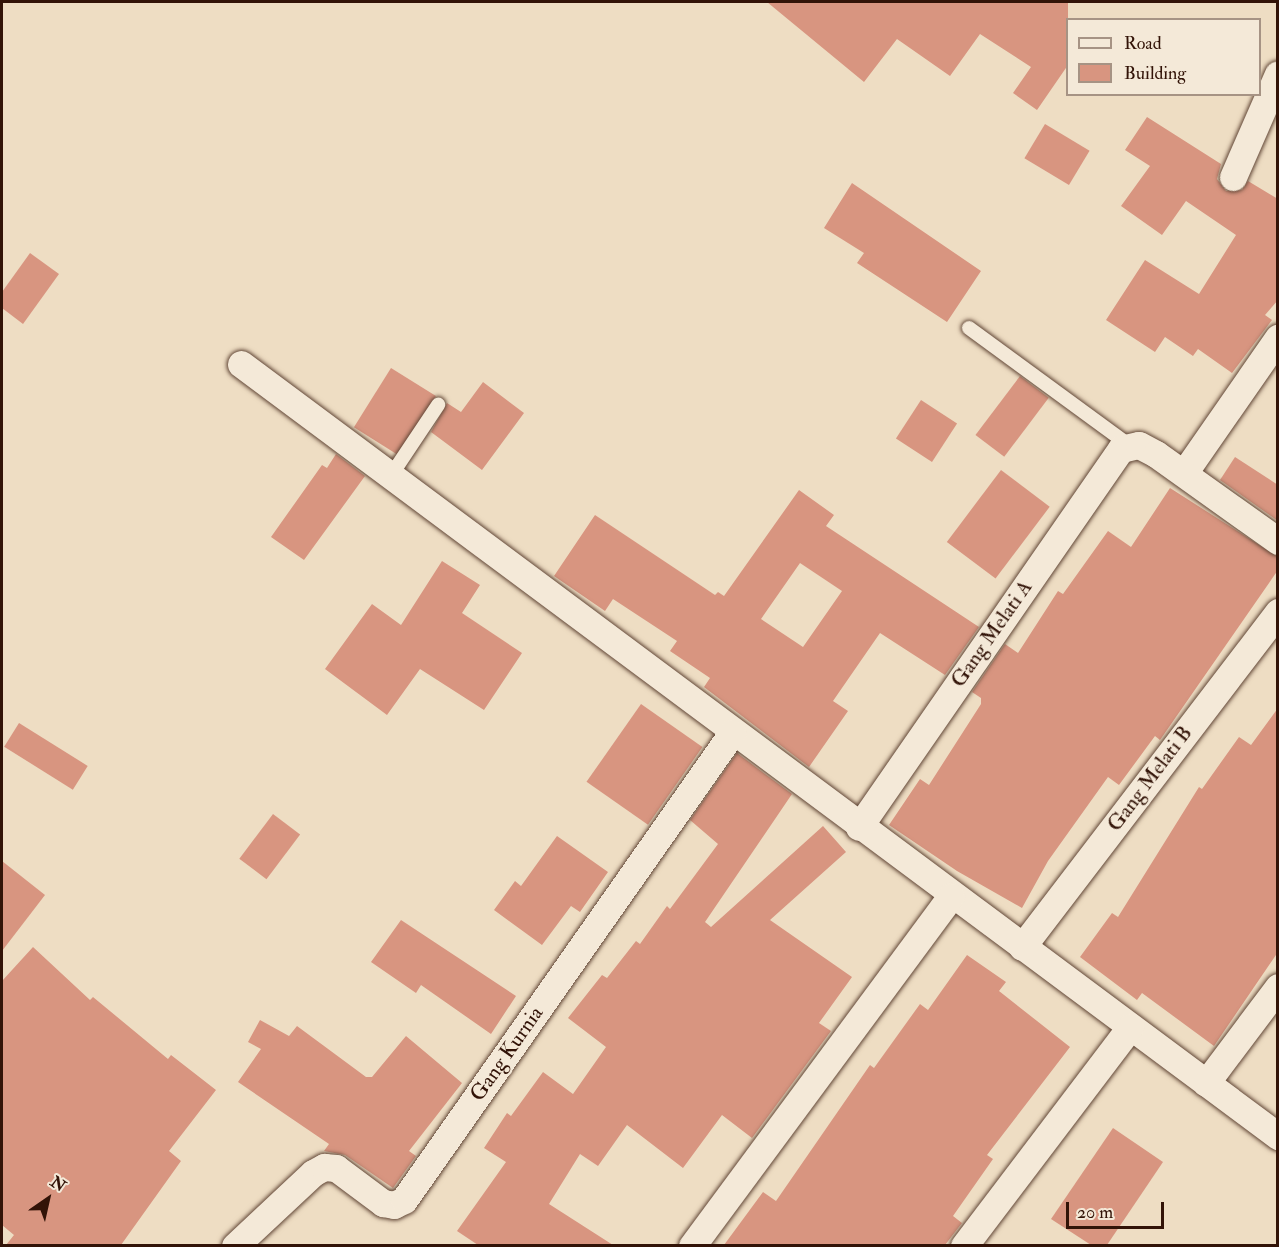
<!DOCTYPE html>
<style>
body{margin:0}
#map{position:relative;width:1279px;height:1247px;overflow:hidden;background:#eeddc3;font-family:"IM FELL Double Pica",serif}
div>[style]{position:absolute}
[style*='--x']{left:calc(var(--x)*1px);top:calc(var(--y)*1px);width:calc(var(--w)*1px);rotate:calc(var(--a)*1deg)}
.building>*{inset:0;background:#d89580;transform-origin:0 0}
.roads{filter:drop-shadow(0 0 2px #614636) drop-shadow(0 0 2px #614636)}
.lane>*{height:14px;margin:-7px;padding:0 7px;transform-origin:7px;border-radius:7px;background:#f4e9d8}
.street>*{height:27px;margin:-13.5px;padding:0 13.5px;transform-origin:13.5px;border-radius:13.5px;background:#f4e9d8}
span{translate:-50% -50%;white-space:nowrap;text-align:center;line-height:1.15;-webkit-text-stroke:4.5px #f4e9d8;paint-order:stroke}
.street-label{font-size:21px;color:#321307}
.frame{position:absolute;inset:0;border:3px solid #321307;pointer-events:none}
.legend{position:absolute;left:1066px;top:18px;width:195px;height:78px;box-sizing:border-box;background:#f4e9d8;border:2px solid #a69384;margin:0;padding:8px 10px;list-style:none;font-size:18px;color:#321307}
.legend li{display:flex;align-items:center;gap:12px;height:30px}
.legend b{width:30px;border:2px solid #a69384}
.north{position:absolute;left:18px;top:1169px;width:60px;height:60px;-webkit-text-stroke:4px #f4e9d8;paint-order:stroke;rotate:34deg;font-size:16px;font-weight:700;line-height:24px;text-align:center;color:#321307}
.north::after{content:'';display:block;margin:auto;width:21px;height:27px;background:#321307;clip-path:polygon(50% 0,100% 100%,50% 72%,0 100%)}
.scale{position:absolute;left:1066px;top:1202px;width:98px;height:27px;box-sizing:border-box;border:3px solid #321307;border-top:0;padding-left:8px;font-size:18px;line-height:21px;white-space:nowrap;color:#321307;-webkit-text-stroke:4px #f4e9d8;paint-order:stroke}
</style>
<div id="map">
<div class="building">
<div style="clip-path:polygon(767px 2px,1068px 2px,1068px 65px,1037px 110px,1013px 93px,1031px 67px,980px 34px,950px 76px,897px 39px,864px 82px)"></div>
<div style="clip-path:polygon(1147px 117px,1221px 164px,1217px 179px,1226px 191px,1242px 190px,1248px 181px,1278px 199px,1278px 300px,1265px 315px,1272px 320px,1232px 373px,1198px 349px,1193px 356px,1165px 337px,1155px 352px,1106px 320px,1145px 260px,1199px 294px,1236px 235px,1186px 201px,1162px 235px,1121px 206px,1150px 166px,1125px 150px)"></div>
<div style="left:1045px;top:124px;width:52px;height:40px;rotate:31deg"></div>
<div style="clip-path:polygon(852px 183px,981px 271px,947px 322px,857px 263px,864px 253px,824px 228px)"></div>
<div style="clip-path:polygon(30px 253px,59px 274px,23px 324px,2px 308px,2px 292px)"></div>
<div style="left:391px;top:368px;width:53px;height:70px;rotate:32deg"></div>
<div style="left:1020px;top:376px;width:36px;height:74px;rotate:37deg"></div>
<div style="clip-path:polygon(483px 382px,524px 413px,482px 470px,431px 432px,447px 403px,461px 412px)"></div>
<div style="left:921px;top:400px;width:43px;height:46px;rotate:33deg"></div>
<div style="clip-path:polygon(336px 454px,365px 476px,304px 560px,271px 537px,322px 465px,327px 468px)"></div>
<div style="clip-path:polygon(1235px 457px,1278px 485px,1278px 521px,1220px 480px)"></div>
<div style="left:1001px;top:470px;width:61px;height:90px;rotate:37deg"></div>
<div style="clip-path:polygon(1170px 488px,1278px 557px,1278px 570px,1160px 740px,1155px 736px,1119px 785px,1108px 777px,1048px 861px,1022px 908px,957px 871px,889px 825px,920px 779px,929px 785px,981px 704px,981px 698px,972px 692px,1005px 644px,1018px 653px,1058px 591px,1063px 594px,1108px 531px,1131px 547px)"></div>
<div style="clip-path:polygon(evenodd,799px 490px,834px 515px,826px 526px,979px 627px,945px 675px,880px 633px,833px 701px,848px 711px,809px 767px,704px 687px,710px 678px,670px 651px,677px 641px,613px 599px,605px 611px,554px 576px,595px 515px,715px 595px,718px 592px,724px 596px,799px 490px,800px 563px,842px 591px,803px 647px,761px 619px,800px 563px)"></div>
<div style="clip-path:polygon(442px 561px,480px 585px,462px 613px,522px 653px,484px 710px,420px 669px,387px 715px,325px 669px,372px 604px,401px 625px)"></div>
<div style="left:641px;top:704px;width:75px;height:95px;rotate:35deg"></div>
<div style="clip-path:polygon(1278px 708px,1278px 952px,1214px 1046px,1142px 993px,1137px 1000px,1080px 957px,1112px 913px,1118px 917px,1199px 787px,1202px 789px,1239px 737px,1251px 745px)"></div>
<div style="left:19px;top:723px;width:81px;height:28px;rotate:32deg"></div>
<div style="clip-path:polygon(737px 753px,792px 794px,705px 922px,711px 927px,823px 826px,846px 852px,770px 920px,852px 977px,819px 1023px,831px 1031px,752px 1138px,722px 1115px,683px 1168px,627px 1125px,598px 1166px,580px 1154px,549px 1204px,613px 1245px,478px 1245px,457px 1231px,506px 1162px,484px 1148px,507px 1113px,511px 1116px,543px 1072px,573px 1094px,606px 1047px,568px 1018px,602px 975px,607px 978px,636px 941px,640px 944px,667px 906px,670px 909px,718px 844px,690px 820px)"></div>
<div style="left:273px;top:814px;width:34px;height:56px;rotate:37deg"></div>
<div style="clip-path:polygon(557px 836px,608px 872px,580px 912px,571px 906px,542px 945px,494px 910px,515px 881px,521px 886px)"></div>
<div style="clip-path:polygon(2px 861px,45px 895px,2px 951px)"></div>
<div style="clip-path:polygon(401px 920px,516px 996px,491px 1034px,421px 985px,416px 993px,371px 962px)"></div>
<div style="clip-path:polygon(33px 947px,90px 1000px,93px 997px,168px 1059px,171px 1055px,216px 1090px,169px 1151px,181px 1161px,121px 1245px,6px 1245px,14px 1235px,2px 1225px,2px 981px)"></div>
<div style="clip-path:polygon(967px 955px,1006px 982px,999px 991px,1070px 1047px,987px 1155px,993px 1159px,953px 1216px,962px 1223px,945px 1245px,724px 1245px,763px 1192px,776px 1201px,870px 1065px,874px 1068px,920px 1004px,928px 1010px)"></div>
<div style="clip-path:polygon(260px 1020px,289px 1036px,297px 1026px,366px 1077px,372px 1077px,406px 1036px,462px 1083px,409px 1151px,416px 1156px,393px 1188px,345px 1155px,324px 1151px,329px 1144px,238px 1082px,261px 1049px,248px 1042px)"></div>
<div style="clip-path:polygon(1113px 1128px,1163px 1162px,1107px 1245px,1091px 1245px,1051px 1219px)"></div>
</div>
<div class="roads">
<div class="lane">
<div style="--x:969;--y:328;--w:198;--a:36.2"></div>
<div style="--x:390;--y:477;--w:87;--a:-56.3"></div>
</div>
<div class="street">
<div style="--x:1233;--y:177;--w:112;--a:-66.4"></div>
<div style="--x:241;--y:364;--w:1293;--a:36.67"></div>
<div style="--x:1184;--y:473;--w:165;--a:-55.2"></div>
<div style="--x:859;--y:827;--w:460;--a:-55.3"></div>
<div style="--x:1121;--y:449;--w:18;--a:-13"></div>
<div style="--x:1139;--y:445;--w:19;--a:28"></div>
<div style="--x:1156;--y:454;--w:150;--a:35.5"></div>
<div style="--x:1022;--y:947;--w:422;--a:-52.6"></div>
<div style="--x:1206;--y:1083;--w:120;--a:-53.1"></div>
<div style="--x:235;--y:1246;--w:107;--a:-43.1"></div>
<div style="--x:313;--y:1173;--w:13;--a:-29"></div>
<div style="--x:324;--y:1167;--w:12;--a:5"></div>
<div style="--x:336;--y:1168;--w:59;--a:36.7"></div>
<div style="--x:383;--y:1203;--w:11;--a:10"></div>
<div style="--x:394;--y:1205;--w:11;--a:-27"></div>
<div style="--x:404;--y:1200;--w:571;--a:-54.92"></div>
<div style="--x:692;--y:1246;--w:435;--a:-53.5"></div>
<div style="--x:964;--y:1246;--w:275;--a:-52.8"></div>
</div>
</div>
<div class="street-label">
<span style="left:992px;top:634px;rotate:-55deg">Gang Melati A</span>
<span style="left:1150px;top:779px;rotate:-53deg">Gang Melati B</span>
<span style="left:507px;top:1054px;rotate:-55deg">Gang Kurnia</span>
</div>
<div class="frame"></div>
<ul class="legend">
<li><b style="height:8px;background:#f4e9d8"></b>Road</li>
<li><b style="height:16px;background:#d89580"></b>Building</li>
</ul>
<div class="north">N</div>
<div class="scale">20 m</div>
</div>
